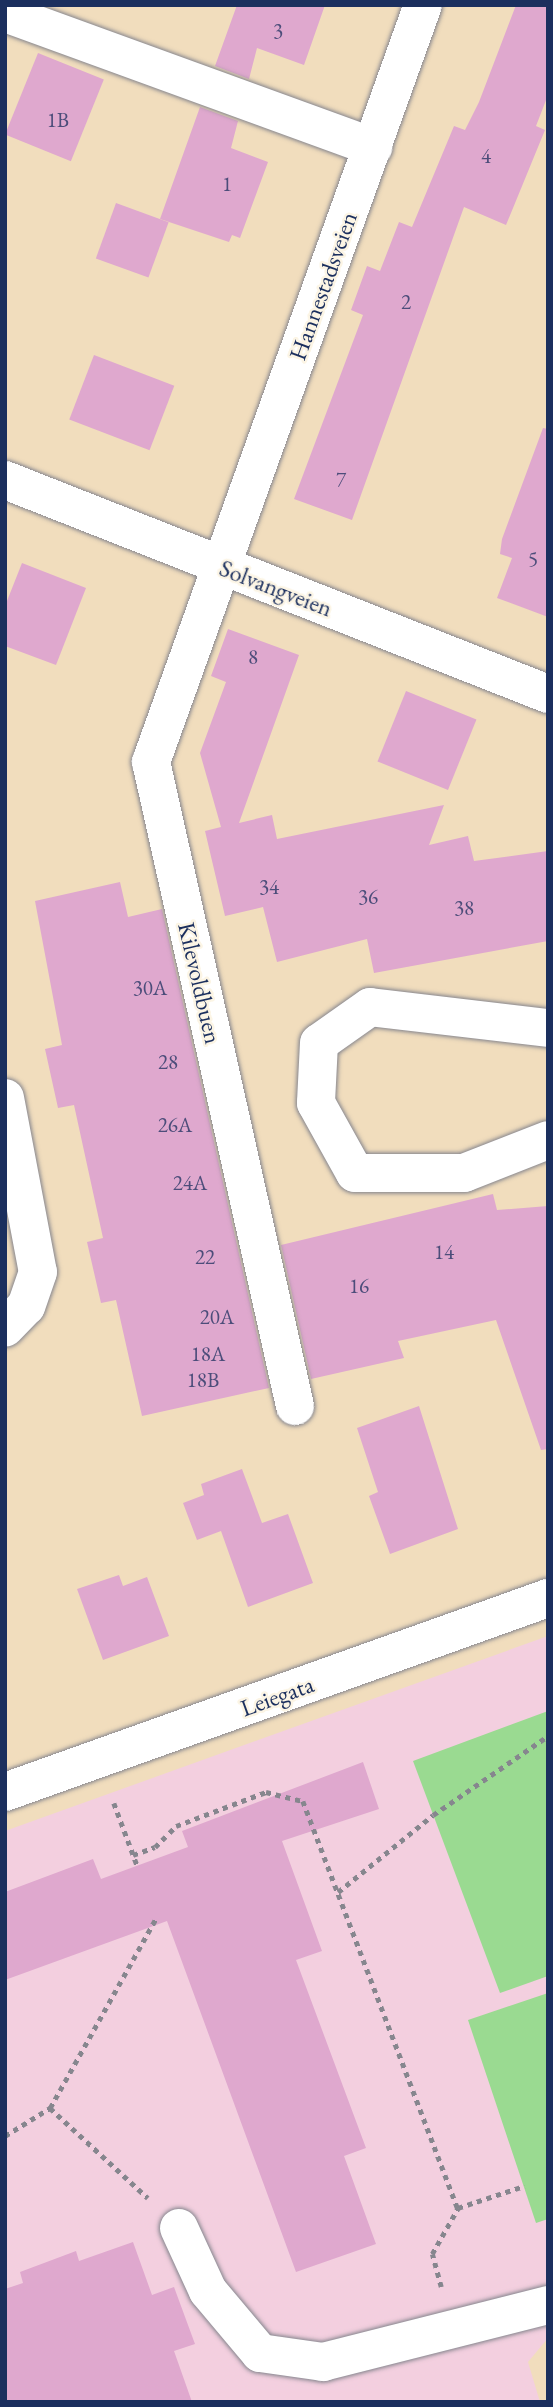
<!DOCTYPE html>
<style>
body{margin:0}
#map{position:relative;width:553px;height:2407px;overflow:hidden;background:#f1ddbd;font-family:"EB Garamond",serif}
div>[style]{position:absolute}
[style*='--x']{left:calc(var(--x)*1px);top:calc(var(--y)*1px);width:calc(var(--w)*1px);rotate:calc(var(--a)*1deg)}
.built>*{inset:0;background:#f3cfdf}
.green>*{inset:0;background:#9ada91}
.building>*{inset:0;background:#dfa8ce;transform-origin:0 0}
.path>*{height:4.5px;margin-top:-2.25px;transform-origin:0;background:repeating-linear-gradient(90deg,#86868e 0 5px,transparent 0 10px)}
.roads{filter:drop-shadow(0 0 2px #86868e) drop-shadow(0 0 2px #86868e)}
.minor>*{height:38px;margin:-19px;padding:0 19px;transform-origin:19px;border-radius:19px;background:#fff}
span{translate:-50% -50%;white-space:nowrap;text-align:center;line-height:1.15;-webkit-text-stroke:5px #fcf5e5;paint-order:stroke}
.number-label{font-size:21px;color:#4c4d7a}
.number-label span{-webkit-text-stroke-width:0}
.street-label{font-size:24px;color:#1b2f5e}
.frame{position:absolute;inset:0;border:7px solid #1b2f5e;pointer-events:none}
</style>
<div id="map">
<div class="built">
<div style="clip-path:polygon(548px 1636px,548px 2338px,528px 2362px,540px 2402px,5px 2402px,5px 1831px)"></div>
</div>
<div class="green">
<div style="clip-path:polygon(548px 1711px,548px 1976px,500px 1993px,413px 1761px)"></div>
<div style="clip-path:polygon(548px 1993px,548px 2219px,536px 2223px,468px 2020px)"></div>
</div>
<div class="building">
<div style="clip-path:polygon(237px 5px,325px 5px,304px 65px,257px 48px,249px 79px,215px 66px)"></div>
<div style="clip-path:polygon(516px 5px,548px 5px,548px 95px,536px 126px,545px 130px,506px 225px,464px 207px,352px 520px,294px 499px,363px 315px,351px 310px,367px 266px,380px 271px,399px 222px,412px 227px,454px 126px,465px 130px,479px 102px)"></div>
<div style="left:38px;top:53px;width:71px;height:88px;rotate:22deg"></div>
<div style="clip-path:polygon(200px 107px,238px 121px,231px 148px,268px 162px,240px 238px,232px 235px,229px 242px,160px 219px)"></div>
<div style="left:116px;top:203px;width:56px;height:59px;rotate:20deg"></div>
<div style="left:94px;top:355px;width:86px;height:69px;rotate:21deg"></div>
<div style="clip-path:polygon(543px 428px,548px 429px,548px 617px,497px 598px,512px 558px,500px 554px,502px 539px)"></div>
<div style="clip-path:polygon(22px 563px,86px 588px,56px 665px,5px 646px,5px 606px)"></div>
<div style="clip-path:polygon(228px 629px,299px 655px,239px 823px,272px 815px,277px 839px,444px 805px,429px 845px,468px 836px,474px 861px,548px 851px,548px 941px,374px 973px,367px 939px,277px 962px,263px 907px,225px 916px,205px 831px,221px 827px,200px 753px,226px 682px,211px 676px)"></div>
<div style="left:406px;top:691px;width:76px;height:76px;rotate:22deg"></div>
<div style="clip-path:polygon(120px 882px,128px 917px,162px 909px,269px 1388px,142px 1416px,116px 1300px,101px 1303px,87px 1242px,103px 1238px,74px 1105px,58px 1108px,45px 1049px,62px 1045px,35px 901px)"></div>
<div style="clip-path:polygon(493px 1194px,497px 1210px,548px 1206px,548px 1449px,541px 1450px,496px 1320px,398px 1341px,404px 1358px,311px 1379px,281px 1245px)"></div>
<div style="clip-path:polygon(419px 1406px,458px 1529px,390px 1554px,369px 1496px,378px 1492px,357px 1428px)"></div>
<div style="clip-path:polygon(242px 1469px,262px 1523px,288px 1514px,313px 1583px,248px 1607px,221px 1531px,197px 1540px,183px 1503px,204px 1495px,201px 1484px)"></div>
<div style="clip-path:polygon(119px 1575px,123px 1586px,147px 1577px,169px 1636px,103px 1660px,77px 1589px)"></div>
<div style="clip-path:polygon(363px 1762px,379px 1809px,282px 1841px,322px 1951px,296px 1960px,366px 2148px,344px 2156px,376px 2244px,296px 2272px,167px 1921px,5px 1980px,5px 1892px,93px 1859px,101px 1879px,188px 1847px,182px 1831px)"></div>
<div style="clip-path:polygon(133px 2242px,152px 2295px,174px 2287px,195px 2344px,174px 2351px,192px 2402px,5px 2402px,5px 2289px,23px 2283px,20px 2272px,76px 2251px,79px 2261px)"></div>
</div>
<div class="path">
<div style="--x:114;--y:1803;--w:66;--a:69.6"></div>
<div style="--x:133;--y:1855;--w:23;--a:-20"></div>
<div style="--x:155;--y:1847;--w:30;--a:-45"></div>
<div style="--x:176;--y:1826;--w:96;--a:-20.7"></div>
<div style="--x:266;--y:1792;--w:38;--a:14"></div>
<div style="--x:303;--y:1801;--w:436;--a:69.2"></div>
<div style="--x:338;--y:1892;--w:122;--a:-39"></div>
<div style="--x:433;--y:1815;--w:140;--a:-34.5"></div>
<div style="--x:50;--y:2108;--w:133;--a:42.6"></div>
<div style="--x:5;--y:2136;--w:53;--a:-31.9"></div>
<div style="--x:50;--y:2108;--w:218;--a:-60.8"></div>
<div style="--x:441;--y:2287;--w:34;--a:-105"></div>
<div style="--x:432;--y:2254;--w:53;--a:-60.5"></div>
<div style="--x:458;--y:2208;--w:70;--a:-18.4"></div>
</div>
<div class="roads">
<div class="minor">
<div style="--x:5;--y:13;--w:392;--a:20"></div>
<div style="--x:5;--y:480;--w:584;--a:21.51"></div>
<div style="--x:548;--y:1028;--w:179;--a:-173.3"></div>
<div style="--x:370;--y:1007;--w:62;--a:144.8"></div>
<div style="--x:319;--y:1043;--w:60;--a:92.9"></div>
<div style="--x:316;--y:1103;--w:80;--a:60.9"></div>
<div style="--x:355;--y:1173;--w:109;--a:0"></div>
<div style="--x:464;--y:1173;--w:90;--a:-21.4"></div>
<div style="--x:5;--y:1098;--w:177;--a:79.3"></div>
<div style="--x:38;--y:1272;--w:36;--a:109"></div>
<div style="--x:26;--y:1306;--w:30;--a:134"></div>
<div style="--x:295;--y:1406;--w:660;--a:-102.6"></div>
<div style="--x:151;--y:762;--w:804;--a:-70.24"></div>
<div style="--x:5;--y:1792;--w:577;--a:-19.66"></div>
<div style="--x:179;--y:2228;--w:69;--a:65.3"></div>
<div style="--x:208;--y:2291;--w:81;--a:50"></div>
<div style="--x:260;--y:2353;--w:64;--a:8.1"></div>
<div style="--x:323;--y:2362;--w:232;--a:-14.2"></div>
</div>
</div>
<div class="number-label">
<span style="left:278px;top:31px">3</span>
<span style="left:58px;top:120px">1B</span>
<span style="left:486px;top:156px">4</span>
<span style="left:227px;top:184px">1</span>
<span style="left:406px;top:302px">2</span>
<span style="left:341px;top:480px">7</span>
<span style="left:533px;top:559px">5</span>
<span style="left:253px;top:657px">8</span>
<span style="left:269px;top:887px">34</span>
<span style="left:368px;top:897px">36</span>
<span style="left:464px;top:908px">38</span>
<span style="left:150px;top:988px">30A</span>
<span style="left:168px;top:1062px">28</span>
<span style="left:175px;top:1125px">26A</span>
<span style="left:190px;top:1183px">24A</span>
<span style="left:444px;top:1252px">14</span>
<span style="left:205px;top:1257px">22</span>
<span style="left:359px;top:1286px">16</span>
<span style="left:217px;top:1317px">20A</span>
<span style="left:208px;top:1354px">18A</span>
<span style="left:203px;top:1380px">18B</span>
</div>
<div class="street-label">
<span style="left:323px;top:286px;rotate:-70deg">Hannestadsveien</span>
<span style="left:276px;top:588px;rotate:21deg">Solvangveien</span>
<span style="left:200px;top:983px;rotate:77deg">Kilevoldbuen</span>
<span style="left:277px;top:1696px;rotate:-20deg">Leiegata</span>
</div>
<div class="frame"></div>
</div>
